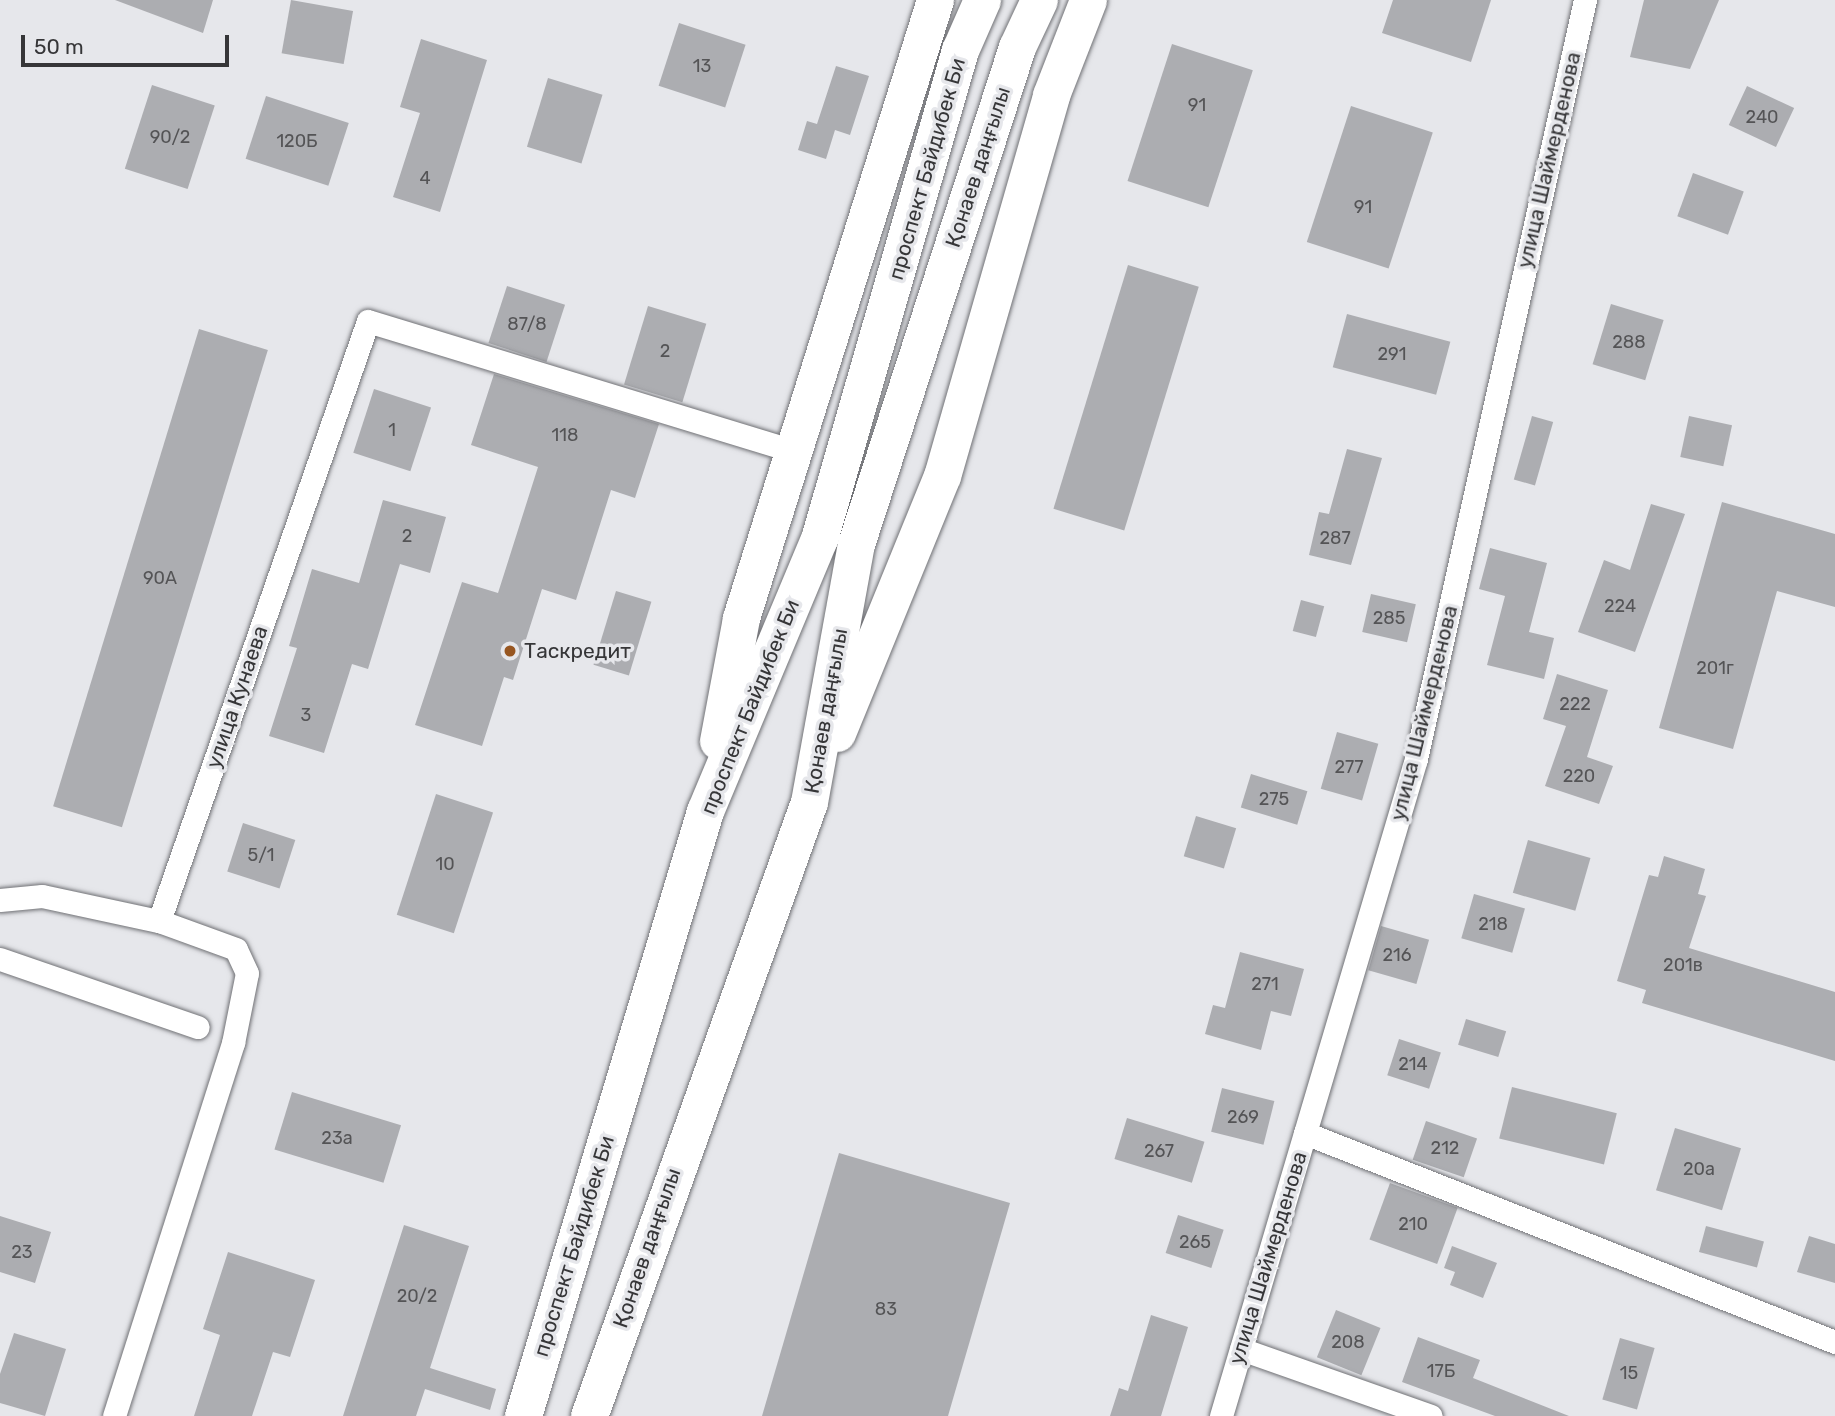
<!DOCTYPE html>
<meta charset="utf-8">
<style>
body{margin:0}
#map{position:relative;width:1835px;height:1416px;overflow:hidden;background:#e6e7eb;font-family:Rubik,sans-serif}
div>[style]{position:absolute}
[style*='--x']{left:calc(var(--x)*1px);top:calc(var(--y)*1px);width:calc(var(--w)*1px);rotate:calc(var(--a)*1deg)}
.building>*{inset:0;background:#acadb1;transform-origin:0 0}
.roads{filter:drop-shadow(0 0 2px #707175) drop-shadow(0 0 2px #707175)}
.minor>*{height:23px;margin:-11.5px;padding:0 11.5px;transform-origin:11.5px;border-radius:11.5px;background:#fff}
.primary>*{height:37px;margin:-18.5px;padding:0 18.5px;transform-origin:18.5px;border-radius:18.5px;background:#fff}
.dots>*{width:19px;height:19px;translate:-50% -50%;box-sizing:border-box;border:4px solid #e6e7eb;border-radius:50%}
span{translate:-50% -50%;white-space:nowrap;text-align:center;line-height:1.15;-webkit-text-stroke:7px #e6e7eb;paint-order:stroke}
.number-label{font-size:18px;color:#545456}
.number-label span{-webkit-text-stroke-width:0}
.street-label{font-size:21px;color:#363638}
.poi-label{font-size:21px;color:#363638}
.left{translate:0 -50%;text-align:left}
.scale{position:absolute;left:21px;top:35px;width:208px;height:32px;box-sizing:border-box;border:4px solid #363638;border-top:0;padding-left:9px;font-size:21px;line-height:24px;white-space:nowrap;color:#363638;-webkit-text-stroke:5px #e6e7eb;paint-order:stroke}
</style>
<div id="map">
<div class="building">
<div style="clip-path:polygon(115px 0,213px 0,203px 33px)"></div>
<div style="left:291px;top:0;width:63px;height:54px;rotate:10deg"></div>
<div style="clip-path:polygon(1393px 0,1491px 0,1471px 62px,1382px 33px)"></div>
<div style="clip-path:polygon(1644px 0,1719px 0,1690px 69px,1630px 57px)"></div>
<div style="left:679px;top:23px;width:70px;height:66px;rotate:18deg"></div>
<div style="clip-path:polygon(421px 39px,487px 60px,440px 212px,393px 197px,420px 113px,400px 107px)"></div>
<div style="left:1172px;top:44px;width:85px;height:144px;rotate:18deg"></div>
<div style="clip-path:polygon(836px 66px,869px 76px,850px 135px,835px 130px,826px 159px,798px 150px,807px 121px,817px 124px)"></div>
<div style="left:548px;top:78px;width:57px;height:72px;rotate:17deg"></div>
<div style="left:152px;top:85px;width:66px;height:88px;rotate:18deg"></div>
<div style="left:1747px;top:86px;width:52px;height:43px;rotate:25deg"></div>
<div style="left:266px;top:96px;width:87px;height:66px;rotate:18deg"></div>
<div style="left:1351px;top:106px;width:86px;height:143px;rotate:18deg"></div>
<div style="left:1693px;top:173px;width:54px;height:46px;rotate:20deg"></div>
<div style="left:1128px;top:265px;width:74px;height:255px;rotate:17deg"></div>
<div style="left:507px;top:286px;width:61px;height:60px;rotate:18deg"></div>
<div style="left:1611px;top:304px;width:55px;height:63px;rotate:17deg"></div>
<div style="left:648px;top:306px;width:61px;height:82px;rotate:17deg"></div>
<div style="left:1347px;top:314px;width:107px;height:55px;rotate:15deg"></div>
<div style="left:199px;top:329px;width:72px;height:499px;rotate:17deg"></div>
<div style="clip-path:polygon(494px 374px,659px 424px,635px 498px,611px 490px,576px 600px,542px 589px,513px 680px,504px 677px,482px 746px,415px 725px,462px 582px,498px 593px,538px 467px,471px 445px)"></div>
<div style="left:374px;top:389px;width:60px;height:67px;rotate:18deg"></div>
<div style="left:1532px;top:416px;width:22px;height:66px;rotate:16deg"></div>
<div style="left:1689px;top:416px;width:44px;height:42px;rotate:12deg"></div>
<div style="clip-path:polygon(1347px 449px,1382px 458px,1351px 565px,1309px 555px,1319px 512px,1329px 514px)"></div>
<div style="clip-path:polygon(383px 500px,446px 517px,430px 573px,400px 564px,368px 669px,352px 664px,324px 753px,269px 736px,297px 648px,289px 646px,312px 569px,359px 583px)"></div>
<div style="clip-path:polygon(1722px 502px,1835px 534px,1835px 607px,1777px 591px,1733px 749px,1659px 728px)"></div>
<div style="clip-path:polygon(1651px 504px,1685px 514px,1635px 652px,1578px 632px,1604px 560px,1630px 570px)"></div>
<div style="clip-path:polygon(1490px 548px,1547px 563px,1529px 632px,1554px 638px,1544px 679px,1487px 665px,1505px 596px,1479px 589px)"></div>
<div style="left:616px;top:591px;width:37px;height:77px;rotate:17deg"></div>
<div style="left:1371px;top:594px;width:46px;height:39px;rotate:13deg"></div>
<div style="left:1301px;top:600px;width:24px;height:32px;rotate:15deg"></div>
<div style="clip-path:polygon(1557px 674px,1608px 690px,1587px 757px,1613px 766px,1599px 804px,1545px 786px,1566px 726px,1543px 719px)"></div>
<div style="left:1337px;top:732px;width:43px;height:59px;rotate:16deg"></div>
<div style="left:1251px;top:774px;width:59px;height:35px;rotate:17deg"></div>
<div style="left:436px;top:794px;width:60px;height:127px;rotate:18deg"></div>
<div style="left:1196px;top:816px;width:42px;height:42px;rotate:17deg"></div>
<div style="left:243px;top:823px;width:55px;height:51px;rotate:18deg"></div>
<div style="left:1528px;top:840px;width:65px;height:55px;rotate:16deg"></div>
<div style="clip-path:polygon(1664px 856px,1705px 869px,1698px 894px,1706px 896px,1689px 948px,1835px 992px,1835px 1061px,1642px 1003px,1646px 990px,1617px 981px,1649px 875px,1658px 877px)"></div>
<div style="left:1474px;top:894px;width:53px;height:46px;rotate:16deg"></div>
<div style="left:1381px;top:926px;width:50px;height:46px;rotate:16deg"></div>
<div style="clip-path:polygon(1240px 952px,1304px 969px,1291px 1016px,1271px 1011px,1261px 1050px,1205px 1034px,1213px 1005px,1225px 1008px)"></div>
<div style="left:1466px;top:1019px;width:42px;height:27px;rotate:17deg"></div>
<div style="left:1399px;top:1039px;width:44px;height:38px;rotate:18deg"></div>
<div style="left:1512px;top:1087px;width:108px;height:53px;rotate:14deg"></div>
<div style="left:1222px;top:1088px;width:54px;height:45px;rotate:14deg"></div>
<div style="left:292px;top:1092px;width:114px;height:60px;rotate:17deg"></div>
<div style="left:1127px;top:1118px;width:81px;height:43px;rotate:17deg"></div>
<div style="left:1426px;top:1121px;width:54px;height:41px;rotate:19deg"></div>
<div style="left:1675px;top:1128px;width:69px;height:65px;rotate:17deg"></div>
<div style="clip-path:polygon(839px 1153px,1010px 1203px,948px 1416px,762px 1416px)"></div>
<div style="left:1390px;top:1183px;width:72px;height:60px;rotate:20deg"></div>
<div style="left:1178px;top:1215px;width:48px;height:40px;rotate:18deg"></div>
<div style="clip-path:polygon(0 1216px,51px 1232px,35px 1283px,0 1272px)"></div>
<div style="clip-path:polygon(404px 1225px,469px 1246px,430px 1368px,496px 1389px,490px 1410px,425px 1389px,416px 1416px,343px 1416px)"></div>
<div style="left:1706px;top:1226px;width:60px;height:27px;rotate:15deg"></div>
<div style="clip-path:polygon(1809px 1236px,1835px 1244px,1835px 1283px,1797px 1272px)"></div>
<div style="clip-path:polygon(1452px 1246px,1497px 1263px,1483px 1298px,1450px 1285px,1455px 1272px,1444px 1268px)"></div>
<div style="clip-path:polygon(228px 1252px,315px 1280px,290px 1357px,273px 1352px,252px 1416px,194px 1416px,220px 1335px,203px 1329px)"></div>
<div style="left:1336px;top:1310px;width:48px;height:51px;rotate:22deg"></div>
<div style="clip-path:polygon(1151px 1315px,1188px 1327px,1161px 1416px,1110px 1416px,1119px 1388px,1128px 1391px)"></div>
<div style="clip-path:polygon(14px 1333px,66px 1349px,45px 1416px,0 1403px,0 1374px)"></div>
<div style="clip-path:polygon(1418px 1337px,1480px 1360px,1473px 1378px,1569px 1416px,1495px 1416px,1402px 1382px)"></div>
<div style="left:1620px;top:1338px;width:36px;height:64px;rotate:16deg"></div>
</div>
<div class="roads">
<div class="minor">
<div style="--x:0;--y:900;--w:42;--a:-5.4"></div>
<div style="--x:42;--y:896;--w:120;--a:12.1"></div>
<div style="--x:159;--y:921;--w:635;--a:-70.8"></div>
<div style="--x:368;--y:321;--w:442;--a:17"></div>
<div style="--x:0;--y:959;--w:209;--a:19"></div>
<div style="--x:1305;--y:1133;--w:570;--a:21.52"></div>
<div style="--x:1241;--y:1349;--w:201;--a:19.4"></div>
<div style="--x:114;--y:1416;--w:392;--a:-72.3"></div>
<div style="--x:233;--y:1043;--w:71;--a:-78.7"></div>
<div style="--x:247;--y:973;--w:26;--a:-115"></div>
<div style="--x:236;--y:949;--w:82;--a:-160"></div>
<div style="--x:1221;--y:1416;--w:685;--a:-73.47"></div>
<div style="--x:1416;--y:759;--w:778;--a:-77.45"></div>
</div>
<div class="primary">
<div style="--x:837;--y:733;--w:278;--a:-67.8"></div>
<div style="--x:942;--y:476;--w:396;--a:-74"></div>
<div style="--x:1051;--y:95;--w:102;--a:-68.7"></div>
<div style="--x:718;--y:741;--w:125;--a:-79.4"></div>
<div style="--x:741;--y:618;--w:648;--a:-72.57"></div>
<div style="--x:523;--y:1416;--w:632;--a:-73.26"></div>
<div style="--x:705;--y:811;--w:295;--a:-67.3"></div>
<div style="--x:819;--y:539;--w:509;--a:-73.92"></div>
<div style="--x:960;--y:50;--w:55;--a:-66.3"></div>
<div style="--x:589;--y:1416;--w:652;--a:-70.29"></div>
<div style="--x:809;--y:802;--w:262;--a:-79.7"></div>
<div style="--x:856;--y:544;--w:522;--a:-72.05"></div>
<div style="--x:1017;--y:47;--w:52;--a:-64.9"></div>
</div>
</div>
<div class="dots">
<div style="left:510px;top:651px;background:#975621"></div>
</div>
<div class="number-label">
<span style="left:702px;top:66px">13</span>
<span style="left:1197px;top:105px">91</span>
<span style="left:1762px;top:117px">240</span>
<span style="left:170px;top:137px">90/2</span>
<span style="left:297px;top:141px">120Б</span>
<span style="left:425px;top:178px">4</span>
<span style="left:1363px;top:207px">91</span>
<span style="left:527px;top:324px">87/8</span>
<span style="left:1629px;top:342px">288</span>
<span style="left:665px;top:351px">2</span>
<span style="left:1392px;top:354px">291</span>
<span style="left:392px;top:430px">1</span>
<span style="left:565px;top:435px">118</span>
<span style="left:407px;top:536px">2</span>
<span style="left:1335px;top:538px">287</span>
<span style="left:160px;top:578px">90А</span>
<span style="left:1620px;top:606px">224</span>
<span style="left:1389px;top:618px">285</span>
<span style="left:1715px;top:668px">201г</span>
<span style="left:1575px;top:704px">222</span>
<span style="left:306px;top:715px">3</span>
<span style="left:1349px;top:767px">277</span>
<span style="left:1579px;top:776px">220</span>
<span style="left:1274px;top:799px">275</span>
<span style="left:261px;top:855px">5/1</span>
<span style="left:445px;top:864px">10</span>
<span style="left:1493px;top:924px">218</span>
<span style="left:1397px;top:955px">216</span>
<span style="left:1683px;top:965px">201в</span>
<span style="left:1265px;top:984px">271</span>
<span style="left:1413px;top:1064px">214</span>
<span style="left:1243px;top:1117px">269</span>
<span style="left:337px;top:1138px">23а</span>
<span style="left:1445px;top:1148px">212</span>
<span style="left:1159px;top:1151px">267</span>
<span style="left:1699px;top:1169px">20а</span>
<span style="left:1413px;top:1224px">210</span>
<span style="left:1195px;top:1242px">265</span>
<span style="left:22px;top:1252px">23</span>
<span style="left:417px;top:1296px">20/2</span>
<span style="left:886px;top:1309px">83</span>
<span style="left:1348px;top:1342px">208</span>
<span style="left:1441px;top:1371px">17Б</span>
<span style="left:1629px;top:1373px">15</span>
</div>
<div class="street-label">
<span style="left:1549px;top:160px;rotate:-77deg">улица Шаймерденова</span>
<span style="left:978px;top:167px;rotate:-72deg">Қонаев даңғылы</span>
<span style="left:927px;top:169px;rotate:-74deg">проспект Байдибек Би</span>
<span style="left:237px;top:697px;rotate:-71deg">улица Кунаева</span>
<span style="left:750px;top:707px;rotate:-68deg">проспект Байдибек Би</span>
<span style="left:826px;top:711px;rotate:-80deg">Қонаев даңғылы</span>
<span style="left:1424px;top:713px;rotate:-76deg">улица Шаймерденова</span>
<span style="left:574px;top:1246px;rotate:-73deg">проспект Байдибек Би</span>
<span style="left:647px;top:1248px;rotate:-71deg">Қонаев даңғылы</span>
<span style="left:1268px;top:1258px;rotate:-73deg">улица Шаймерденова</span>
</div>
<div class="poi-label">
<span class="left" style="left:524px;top:651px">Таскредит</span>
</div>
<div class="scale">50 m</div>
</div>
